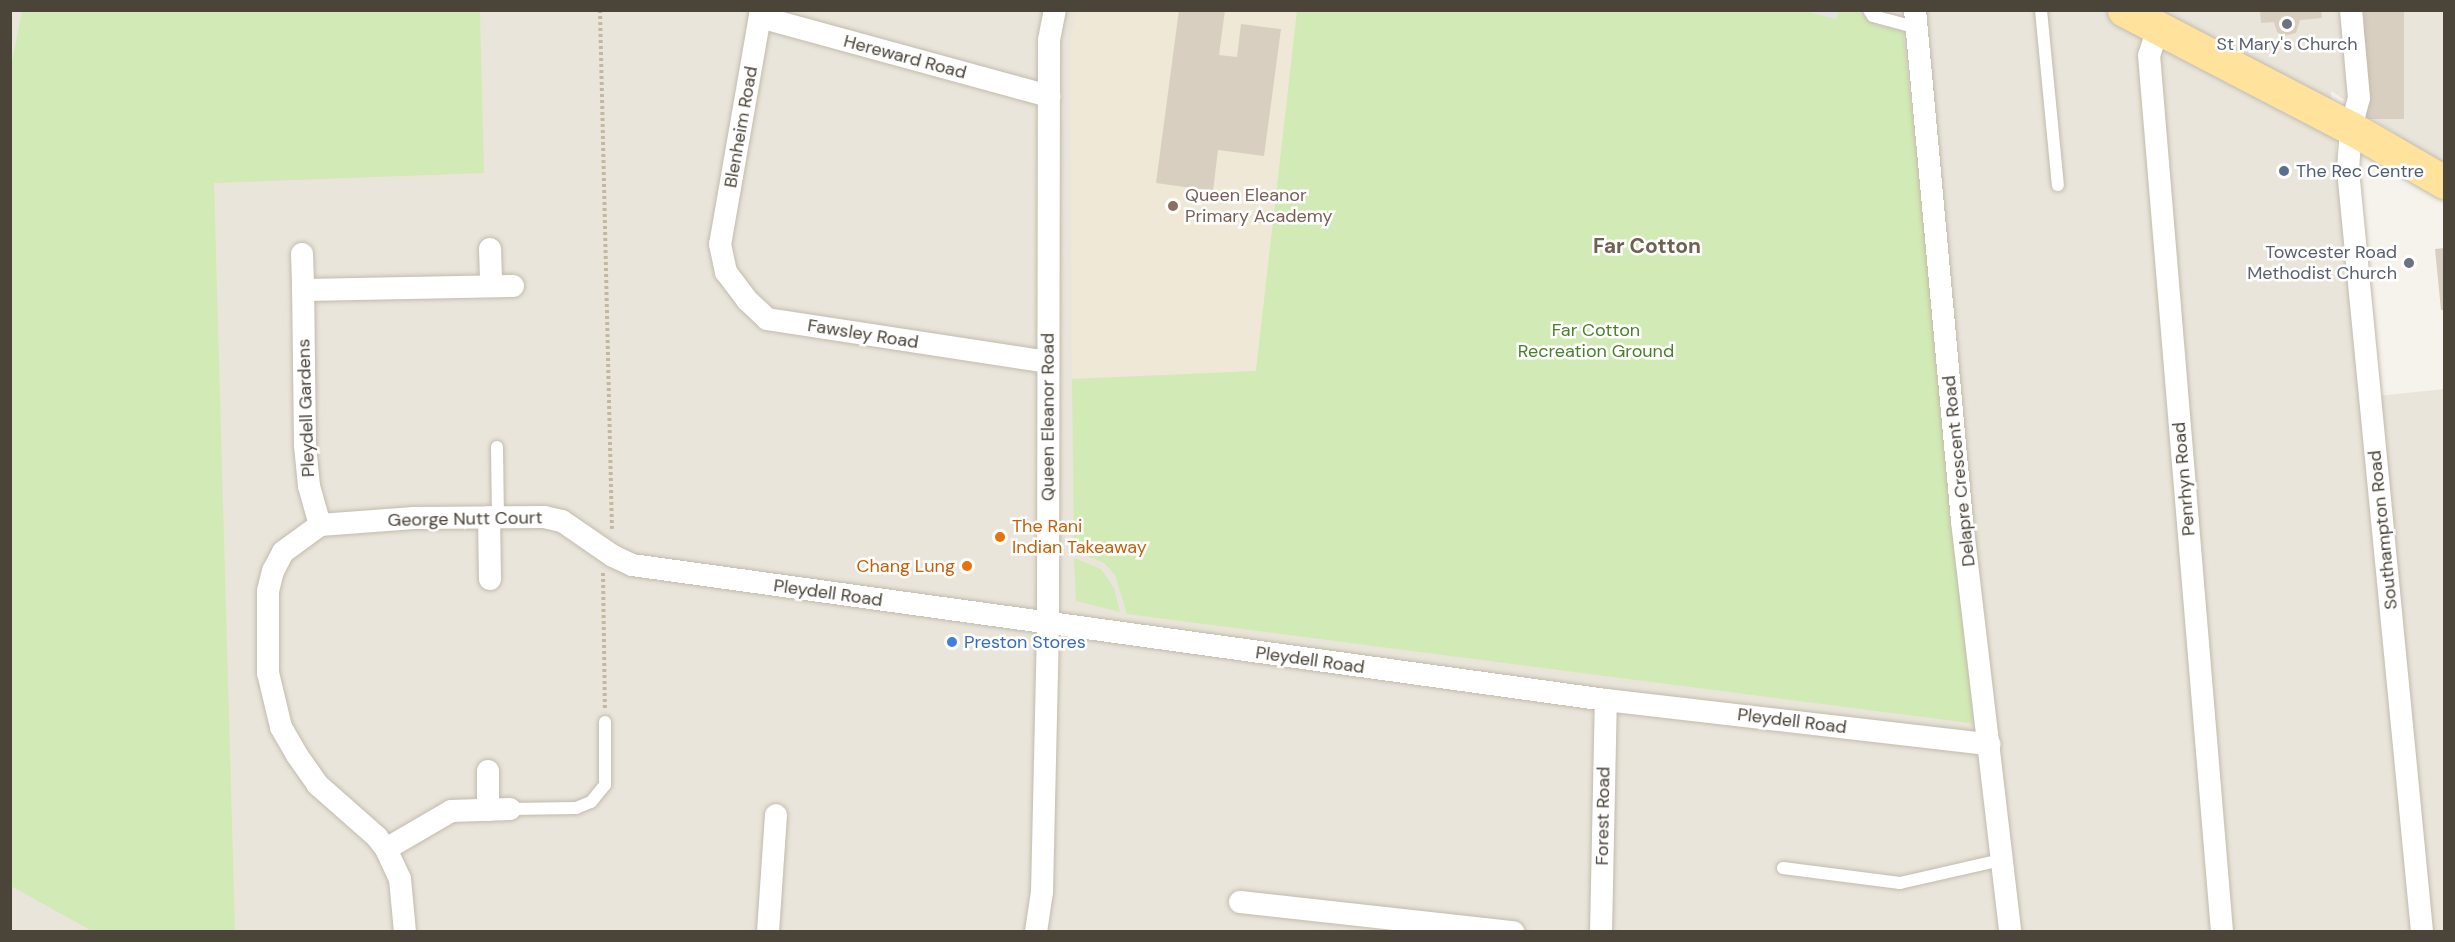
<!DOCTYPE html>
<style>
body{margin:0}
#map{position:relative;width:2455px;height:942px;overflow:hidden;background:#f6f3ec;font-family:"DM Sans",sans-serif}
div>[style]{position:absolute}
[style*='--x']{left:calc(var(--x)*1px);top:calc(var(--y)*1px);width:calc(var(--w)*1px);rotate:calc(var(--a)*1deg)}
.residential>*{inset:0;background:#eae5da}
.education>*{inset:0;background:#efe8d6}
.green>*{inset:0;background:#d2eab5}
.parking>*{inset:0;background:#e5e3e0}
.building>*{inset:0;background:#d8cfc1;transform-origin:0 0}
.path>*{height:4px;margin-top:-2px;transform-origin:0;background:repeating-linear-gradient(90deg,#c4b79f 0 3px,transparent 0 6px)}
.roads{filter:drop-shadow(0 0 2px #c2bbae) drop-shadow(0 0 2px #c2bbae)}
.service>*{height:12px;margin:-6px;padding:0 6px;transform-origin:6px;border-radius:6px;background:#fff}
.minor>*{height:22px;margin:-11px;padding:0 11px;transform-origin:11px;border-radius:11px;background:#fff}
.primary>*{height:33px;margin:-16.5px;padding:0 16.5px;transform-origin:16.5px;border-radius:16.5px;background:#ffe39c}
.dots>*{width:16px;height:16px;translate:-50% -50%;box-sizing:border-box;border:3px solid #fff;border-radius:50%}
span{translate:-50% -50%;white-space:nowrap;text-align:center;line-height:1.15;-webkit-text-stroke:5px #fff;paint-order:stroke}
.worship-label{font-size:18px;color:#5b616d}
.right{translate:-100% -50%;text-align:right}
.street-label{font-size:18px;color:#4b4439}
.service-label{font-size:18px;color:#4e5e75}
.left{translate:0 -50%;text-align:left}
.education-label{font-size:18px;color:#785e54}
.park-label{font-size:18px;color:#4a7f2a}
.food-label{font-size:18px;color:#c56008}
.shop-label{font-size:18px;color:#366cbe}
.quarter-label{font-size:21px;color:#6e6250;font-weight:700}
.frame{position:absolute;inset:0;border:12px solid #4b4439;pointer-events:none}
</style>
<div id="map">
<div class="residential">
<div style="clip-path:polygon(10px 11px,2444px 11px,2444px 166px,2331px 91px,2359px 398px,2444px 389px,2444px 931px,11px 931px)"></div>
</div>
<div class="education">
<div style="clip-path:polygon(1077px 11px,1297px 11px,1256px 371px,1072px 379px,1070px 41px)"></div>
</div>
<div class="green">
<div style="clip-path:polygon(1804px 10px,1836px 19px,1839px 11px,1856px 11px,1876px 25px,1903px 31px,1977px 724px,1127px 614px,1115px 575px,1104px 563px,1074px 550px,1072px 379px,1256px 371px,1297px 11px)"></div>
<div style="clip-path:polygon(22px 11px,480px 11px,484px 173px,214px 183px,235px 931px,92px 931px,11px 886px,10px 72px)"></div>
<div style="clip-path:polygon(1074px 558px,1101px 569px,1114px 588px,1120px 612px,1076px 601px)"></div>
</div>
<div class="parking">
<div style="clip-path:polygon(1804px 11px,1839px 11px,1836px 19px)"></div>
<div style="clip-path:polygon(1856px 11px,1901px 13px,1903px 31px,1876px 25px)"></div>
</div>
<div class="building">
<div style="clip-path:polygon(1179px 10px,1225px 10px,1219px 55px,1237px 57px,1241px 24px,1281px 29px,1264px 156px,1218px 150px,1213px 191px,1156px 183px)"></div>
<div style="clip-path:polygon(2260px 10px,2321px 10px,2322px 18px,2300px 20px,2296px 33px,2284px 36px,2277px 32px,2274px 22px,2261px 23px)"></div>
<div style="left:2364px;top:10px;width:40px;height:109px"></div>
<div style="clip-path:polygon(2444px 248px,2444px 310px,2441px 310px,2435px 249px)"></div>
</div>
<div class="path">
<div style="--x:600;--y:10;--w:519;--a:88.68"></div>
<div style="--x:603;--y:573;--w:136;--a:89.2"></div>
</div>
<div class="roads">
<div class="service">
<div style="--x:1869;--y:10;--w:7;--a:56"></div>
<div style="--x:1873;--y:16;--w:47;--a:14.9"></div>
<div style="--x:2041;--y:10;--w:176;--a:84.5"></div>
<div style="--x:497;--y:447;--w:70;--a:89.2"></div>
<div style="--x:510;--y:809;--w:66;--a:-0.9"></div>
<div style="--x:576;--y:808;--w:16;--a:-22"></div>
<div style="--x:591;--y:802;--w:22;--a:-51"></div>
<div style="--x:605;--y:785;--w:63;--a:-90"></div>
<div style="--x:1783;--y:868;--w:118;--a:7.3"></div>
<div style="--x:1900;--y:883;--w:104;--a:-12.8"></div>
</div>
<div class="minor">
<div style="--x:761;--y:10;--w:238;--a:99.9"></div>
<div style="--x:720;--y:244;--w:29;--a:78"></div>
<div style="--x:726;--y:272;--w:36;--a:53"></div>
<div style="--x:748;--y:301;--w:26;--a:43"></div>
<div style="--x:767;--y:319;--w:284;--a:8.7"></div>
<div style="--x:1915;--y:10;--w:513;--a:84.74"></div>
<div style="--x:1962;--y:521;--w:414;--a:83.3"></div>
<div style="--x:2351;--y:10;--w:88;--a:84.8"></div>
<div style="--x:2359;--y:98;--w:31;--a:105"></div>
<div style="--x:2351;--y:128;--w:42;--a:94.1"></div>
<div style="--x:2348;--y:170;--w:766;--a:84.45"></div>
<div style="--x:760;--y:17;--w:300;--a:15.3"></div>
<div style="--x:2158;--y:28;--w:28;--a:108"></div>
<div style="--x:2149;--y:55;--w:880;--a:85.24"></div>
<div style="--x:490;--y:249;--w:37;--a:88"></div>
<div style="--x:302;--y:254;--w:36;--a:88"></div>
<div style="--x:489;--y:517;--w:62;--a:89.1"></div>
<div style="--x:320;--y:525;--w:94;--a:-4.3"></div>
<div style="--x:414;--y:518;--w:130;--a:-0.4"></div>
<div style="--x:544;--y:517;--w:18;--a:13"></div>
<div style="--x:562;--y:521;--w:62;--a:34.5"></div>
<div style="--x:613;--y:556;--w:21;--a:25"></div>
<div style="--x:632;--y:565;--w:983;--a:7.89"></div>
<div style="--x:1606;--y:700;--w:386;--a:6.6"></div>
<div style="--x:488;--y:810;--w:39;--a:-90"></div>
<div style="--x:386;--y:849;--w:75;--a:-30.3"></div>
<div style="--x:451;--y:811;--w:59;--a:-1.9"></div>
<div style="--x:1240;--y:902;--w:275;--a:6.3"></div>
<div style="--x:405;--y:932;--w:53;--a:-95.4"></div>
<div style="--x:400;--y:879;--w:33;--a:-115"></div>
<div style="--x:386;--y:849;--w:15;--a:-127"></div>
<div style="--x:377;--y:837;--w:79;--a:-138.6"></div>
<div style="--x:318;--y:785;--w:37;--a:-125"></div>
<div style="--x:297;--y:755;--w:32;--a:-120"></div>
<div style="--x:281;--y:727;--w:56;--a:-103.5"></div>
<div style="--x:268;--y:673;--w:82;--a:-90"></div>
<div style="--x:268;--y:591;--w:21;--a:-76"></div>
<div style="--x:273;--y:571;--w:21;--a:-62"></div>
<div style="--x:283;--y:552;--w:46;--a:-36.1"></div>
<div style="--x:320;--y:525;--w:41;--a:-105.8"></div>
<div style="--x:309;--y:486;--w:41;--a:-95.6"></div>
<div style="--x:305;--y:445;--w:155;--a:-90.7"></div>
<div style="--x:303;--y:290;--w:210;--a:-1.1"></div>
<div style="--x:768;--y:932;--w:117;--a:-86.1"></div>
<div style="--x:1036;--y:932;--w:40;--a:-81.5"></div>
<div style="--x:1042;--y:892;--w:267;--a:-88.7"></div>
<div style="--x:1048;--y:625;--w:585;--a:-89.9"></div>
<div style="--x:1049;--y:40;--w:31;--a:-79"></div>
<div style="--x:1601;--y:932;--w:232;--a:-88.8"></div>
</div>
<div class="primary">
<div style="--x:2124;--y:10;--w:256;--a:27.5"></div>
<div style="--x:2351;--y:128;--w:108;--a:30.1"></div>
</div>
</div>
<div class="dots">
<div style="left:2287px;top:24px;background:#6b7280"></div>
<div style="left:2284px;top:171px;background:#5c6f8a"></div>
<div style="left:1173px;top:206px;background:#8d6e63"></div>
<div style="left:2409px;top:263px;background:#6b7280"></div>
<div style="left:1000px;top:537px;background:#e8710a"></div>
<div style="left:967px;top:566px;background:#e8710a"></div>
<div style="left:952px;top:642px;background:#3f7fe0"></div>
</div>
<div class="worship-label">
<span style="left:2287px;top:44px">St Mary's Church</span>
<span class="right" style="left:2397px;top:263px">Towcester Road<br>Methodist Church</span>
</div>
<div class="street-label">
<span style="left:905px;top:57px;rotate:15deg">Hereward Road</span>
<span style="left:741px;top:127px;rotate:-80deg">Blenheim Road</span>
<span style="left:863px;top:334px;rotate:9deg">Fawsley Road</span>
<span style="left:306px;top:408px;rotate:-92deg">Pleydell Gardens</span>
<span style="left:1048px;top:417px;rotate:-90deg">Queen Eleanor Road</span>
<span style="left:1959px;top:471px;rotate:-96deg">Delapre Crescent Road</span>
<span style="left:2184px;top:479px;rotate:-95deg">Penrhyn Road</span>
<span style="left:465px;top:519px;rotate:-1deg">George Nutt Court</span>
<span style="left:2383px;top:530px;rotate:-96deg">Southampton Road</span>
<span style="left:828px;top:593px;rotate:8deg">Pleydell Road</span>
<span style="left:1310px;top:660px;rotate:8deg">Pleydell Road</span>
<span style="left:1792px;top:721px;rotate:7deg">Pleydell Road</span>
<span style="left:1603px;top:816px;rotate:-89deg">Forest Road</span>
</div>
<div class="service-label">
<span class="left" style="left:2296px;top:171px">The Rec Centre</span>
</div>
<div class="education-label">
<span class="left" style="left:1185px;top:206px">Queen Eleanor<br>Primary Academy</span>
</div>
<div class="park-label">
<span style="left:1596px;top:341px">Far Cotton<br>Recreation Ground</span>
</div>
<div class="food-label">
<span class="left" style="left:1012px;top:537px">The Rani<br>Indian Takeaway</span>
<span class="right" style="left:955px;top:566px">Chang Lung</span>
</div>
<div class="shop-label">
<span class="left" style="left:964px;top:642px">Preston Stores</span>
</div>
<div class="quarter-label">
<span style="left:1647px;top:246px">Far Cotton</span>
</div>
<div class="frame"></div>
</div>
